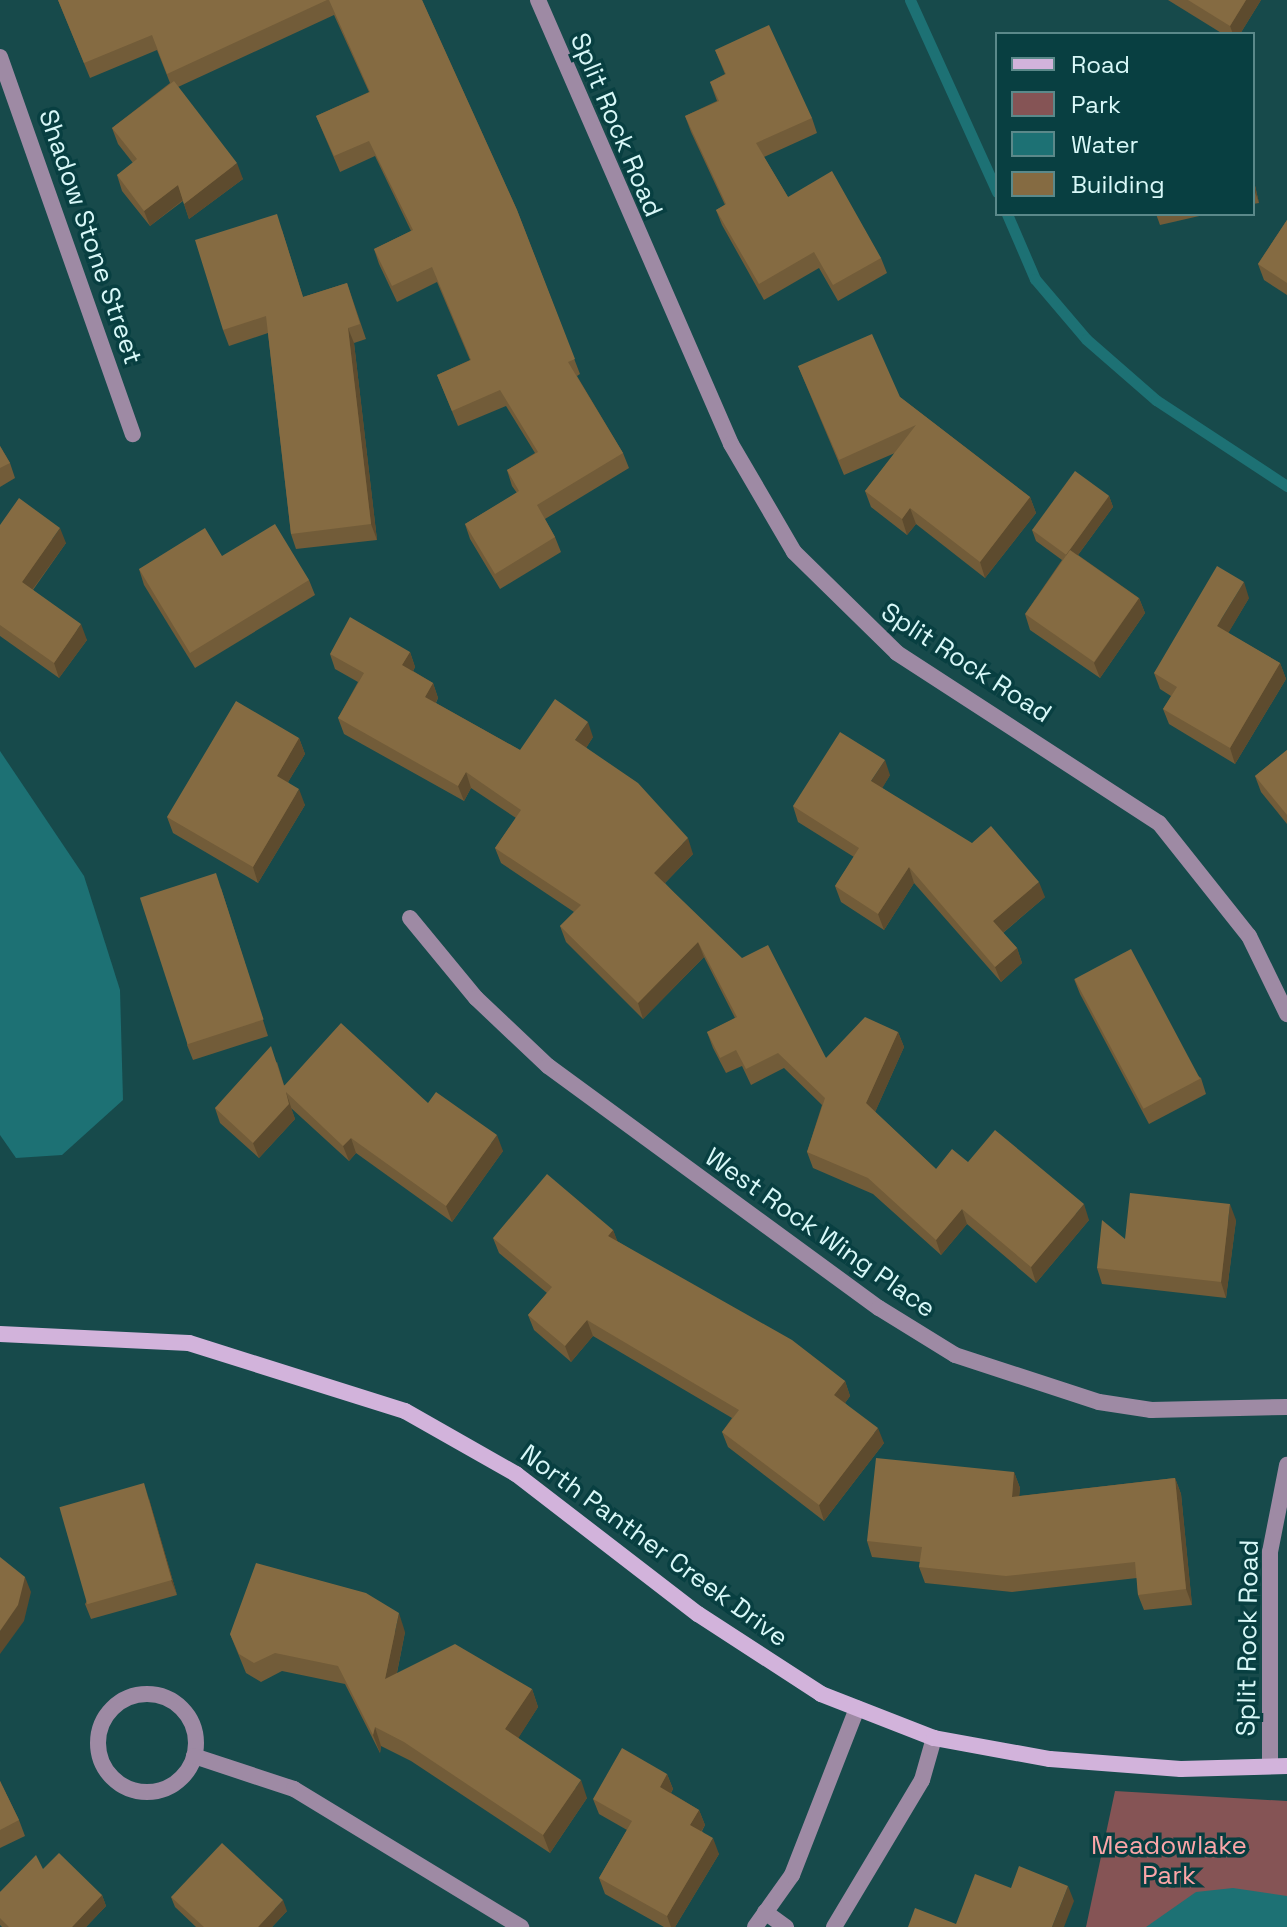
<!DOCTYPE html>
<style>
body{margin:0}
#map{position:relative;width:1287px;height:1927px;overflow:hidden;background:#174a4b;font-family:"Space Grotesk",sans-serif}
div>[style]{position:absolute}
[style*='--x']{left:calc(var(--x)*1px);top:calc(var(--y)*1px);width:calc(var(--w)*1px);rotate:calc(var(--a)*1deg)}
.green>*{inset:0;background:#855455}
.water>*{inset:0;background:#1d7174}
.stream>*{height:11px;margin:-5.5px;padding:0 5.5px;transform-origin:5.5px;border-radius:5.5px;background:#1d7174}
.street>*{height:16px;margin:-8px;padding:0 8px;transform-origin:8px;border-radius:8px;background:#9e8aa4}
.street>.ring{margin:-8px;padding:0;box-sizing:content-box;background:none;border:16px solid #9e8aa4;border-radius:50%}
.secondary>*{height:16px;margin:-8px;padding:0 8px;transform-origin:8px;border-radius:8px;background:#d2b3db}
.wall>*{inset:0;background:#725c39}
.shaded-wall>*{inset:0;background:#5d4b2e}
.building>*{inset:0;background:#856b42;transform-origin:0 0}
span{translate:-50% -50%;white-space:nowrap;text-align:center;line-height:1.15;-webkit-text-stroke:7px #083f41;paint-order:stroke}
.street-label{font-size:26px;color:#d8f8f8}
.park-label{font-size:26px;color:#fba6a8}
.legend{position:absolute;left:995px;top:32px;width:260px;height:184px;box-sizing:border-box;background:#083f41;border:2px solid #5b898a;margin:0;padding:10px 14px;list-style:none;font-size:24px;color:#d8f8f8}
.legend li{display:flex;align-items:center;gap:16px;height:40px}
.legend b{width:40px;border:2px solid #5b898a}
</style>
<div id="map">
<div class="green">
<div style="clip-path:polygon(1115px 1791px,1287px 1801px,1287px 1927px,1086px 1927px)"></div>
</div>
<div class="water">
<div style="clip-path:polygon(0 751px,84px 876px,120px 990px,123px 1100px,62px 1155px,16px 1158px,0 1135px)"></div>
<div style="clip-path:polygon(1233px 1888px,1287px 1896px,1287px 1927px,1146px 1927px,1196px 1892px)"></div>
</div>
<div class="stream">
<div style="--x:910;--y:0;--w:211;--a:65.6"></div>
<div style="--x:1007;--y:214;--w:71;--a:66.7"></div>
<div style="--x:1035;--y:279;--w:79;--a:49.6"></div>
<div style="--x:1086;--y:339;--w:93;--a:41.1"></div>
<div style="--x:1156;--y:400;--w:157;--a:33.3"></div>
</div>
<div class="street">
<div style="--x:538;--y:0;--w:484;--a:66.5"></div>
<div style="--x:731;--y:444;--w:125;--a:59.7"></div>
<div style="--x:794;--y:552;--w:144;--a:44.4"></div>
<div style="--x:897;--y:653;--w:312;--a:33"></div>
<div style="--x:1159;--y:823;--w:144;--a:51.5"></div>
<div style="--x:1249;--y:936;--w:87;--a:64"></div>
<div style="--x:0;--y:57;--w:400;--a:70.6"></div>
<div style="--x:410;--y:918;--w:104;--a:50.5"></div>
<div style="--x:476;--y:998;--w:99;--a:43.4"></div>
<div style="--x:548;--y:1066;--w:410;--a:36.2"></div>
<div style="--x:879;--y:1308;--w:89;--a:31.7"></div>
<div style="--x:955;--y:1355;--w:151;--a:18.1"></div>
<div style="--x:1099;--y:1402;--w:53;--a:8.7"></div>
<div style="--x:1151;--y:1410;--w:136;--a:-1.3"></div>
<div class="ring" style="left:98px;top:1694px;width:82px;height:82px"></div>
<div style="--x:194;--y:1756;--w:105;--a:18.3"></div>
<div style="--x:294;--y:1789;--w:266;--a:31.3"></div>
<div style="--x:1270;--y:1766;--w:214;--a:-90"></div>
<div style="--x:1270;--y:1552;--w:89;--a:-78.9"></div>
<div style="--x:765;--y:1912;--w:26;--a:36"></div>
<div style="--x:755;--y:1927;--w:64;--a:-54.6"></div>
<div style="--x:792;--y:1875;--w:179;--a:-68.7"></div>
<div style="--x:834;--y:1927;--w:171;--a:-59.1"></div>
<div style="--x:922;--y:1780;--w:44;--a:-74.1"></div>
</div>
<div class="secondary">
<div style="--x:0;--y:1334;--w:189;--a:2.7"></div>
<div style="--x:189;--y:1343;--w:226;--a:17.5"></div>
<div style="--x:405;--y:1411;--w:128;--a:29.6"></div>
<div style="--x:516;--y:1474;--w:230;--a:37.6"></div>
<div style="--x:698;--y:1614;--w:147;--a:33"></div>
<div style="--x:821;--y:1694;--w:121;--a:21.3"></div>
<div style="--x:934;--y:1738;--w:118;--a:10.3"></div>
<div style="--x:1050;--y:1759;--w:131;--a:4.4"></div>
<div style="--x:1181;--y:1769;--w:106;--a:-1.6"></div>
</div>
<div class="wall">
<div style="clip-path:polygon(58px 0,422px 0,517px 210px,580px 374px,577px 376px,623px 453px,629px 468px,545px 519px,555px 537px,561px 552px,500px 589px,470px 539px,465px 524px,517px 493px,512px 486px,507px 470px,535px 453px,506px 406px,458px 426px,437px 375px,470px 360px,437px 282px,397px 302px,379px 264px,374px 249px,411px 231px,375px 156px,340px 172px,316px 116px,369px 92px,334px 15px,178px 87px,243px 179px,189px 219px,183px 201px,150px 226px,122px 191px,117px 175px,133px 163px,118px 144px,112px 128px,170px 83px,157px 50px,90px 78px)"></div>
<div style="clip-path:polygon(1168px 0,1261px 0,1240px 34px,1223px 34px)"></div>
<div style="clip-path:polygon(715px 50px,812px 118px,817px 133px,764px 157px,788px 197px,881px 258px,887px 273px,838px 301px,819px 268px,764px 300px,722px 225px,716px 210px,725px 205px,691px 132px,685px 116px,717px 101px,710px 82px,725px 74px)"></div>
<div style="clip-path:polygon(1253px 177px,1259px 203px,1253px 204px)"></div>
<div style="clip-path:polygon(1156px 214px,1208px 214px,1160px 225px)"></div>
<div style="clip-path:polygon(1287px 220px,1287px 295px,1264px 280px,1258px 264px)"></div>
<div style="clip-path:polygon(282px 230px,303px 297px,347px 283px,366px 339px,354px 343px,377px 540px,296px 549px,291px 534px,268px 333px,229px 346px,223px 330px)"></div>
<div style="clip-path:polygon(798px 366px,900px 397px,1030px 497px,1036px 513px,985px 578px,916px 524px,907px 535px,871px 507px,865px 491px,895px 453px,844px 475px)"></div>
<div style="clip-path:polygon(0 446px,10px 463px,15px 478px,0 487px)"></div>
<div style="clip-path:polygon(1109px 496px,1113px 507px,1078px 555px,1139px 598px,1145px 613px,1100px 678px,1030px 630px,1025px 614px,1062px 560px,1036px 541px,1032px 530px)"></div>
<div style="clip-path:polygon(0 525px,66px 543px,33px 590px,87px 640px,59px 678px,0 636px)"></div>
<div style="clip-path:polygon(222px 556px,309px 580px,315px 595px,195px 668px,144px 585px,139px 569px)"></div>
<div style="clip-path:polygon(1249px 598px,1228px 633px,1280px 663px,1286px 679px,1235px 764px,1169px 724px,1163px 709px,1171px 696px,1160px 689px,1154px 673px)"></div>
<div style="clip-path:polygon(410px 652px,415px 667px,413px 671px,433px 683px,438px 698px,436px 703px,520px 750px,593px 737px,586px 748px,693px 854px,665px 883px,826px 1058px,898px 1032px,904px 1047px,875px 1112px,936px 1169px,968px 1162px,1089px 1220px,1036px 1283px,967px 1224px,941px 1255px,873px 1194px,813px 1168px,807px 1152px,822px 1105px,784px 1068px,751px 1085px,742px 1066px,726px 1073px,713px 1048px,707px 1032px,735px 1018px,704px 957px,643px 1019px,566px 942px,560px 926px,574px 912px,501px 863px,495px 848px,516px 818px,471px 788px,464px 801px,344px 734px,338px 718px,358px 682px,335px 669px,330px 654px)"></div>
<div style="clip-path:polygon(299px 738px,305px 754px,288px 782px,305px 805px,258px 883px,173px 833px,167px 817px)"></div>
<div style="clip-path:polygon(1287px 750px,1287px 824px,1261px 792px,1255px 776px)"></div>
<div style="clip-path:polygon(890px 775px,882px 788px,1045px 897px,1003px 933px,1017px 948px,1022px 963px,1001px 982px,914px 883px,884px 930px,841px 902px,835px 886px,854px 857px,798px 822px,793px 806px)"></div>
<div style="clip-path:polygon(221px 888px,268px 1036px,193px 1060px,187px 1045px)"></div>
<div style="clip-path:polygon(1074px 979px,1201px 1078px,1206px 1094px,1149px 1124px,1080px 994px)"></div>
<div style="clip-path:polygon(277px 1062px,284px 1085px,428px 1103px,503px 1151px,452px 1222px,356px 1153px,349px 1161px,291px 1108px,295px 1119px,259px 1158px,220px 1123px,215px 1108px)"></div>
<div style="clip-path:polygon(1236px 1220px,1226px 1298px,1102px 1284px,1097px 1268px,1125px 1239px)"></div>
<div style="clip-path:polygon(613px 1230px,617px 1241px,845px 1381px,850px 1396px,845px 1403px,884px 1443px,824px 1521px,728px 1447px,722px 1432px,732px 1418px,593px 1336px,571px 1362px,534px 1330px,528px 1315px,547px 1293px,499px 1253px,493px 1238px)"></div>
<div style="clip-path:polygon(1014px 1472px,1020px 1488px,1019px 1496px,1175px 1478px,1181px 1494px,1192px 1605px,1144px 1610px,1138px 1595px,1137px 1578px,1012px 1592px,925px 1583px,919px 1567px,920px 1562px,872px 1557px,867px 1541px)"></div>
<div style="clip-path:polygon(149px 1499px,177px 1595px,91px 1619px,85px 1604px)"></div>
<div style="clip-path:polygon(405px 1632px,397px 1673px,532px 1689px,538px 1707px,518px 1738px,587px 1798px,550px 1853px,411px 1761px,381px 1746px,380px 1753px,345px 1684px,282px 1671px,261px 1682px,246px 1673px,230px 1634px)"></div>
<div style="clip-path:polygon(667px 1774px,673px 1789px,671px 1793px,699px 1810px,705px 1825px,702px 1831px,719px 1854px,675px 1927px,664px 1927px,605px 1894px,599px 1878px,627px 1830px,599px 1814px,593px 1799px)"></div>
<div style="clip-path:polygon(0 1781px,19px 1820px,25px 1836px,0 1848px)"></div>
<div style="clip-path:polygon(43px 1869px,102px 1895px,106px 1906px,86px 1927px,2px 1927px,0 1925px,0 1892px)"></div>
<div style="clip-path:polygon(171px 1897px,287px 1911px,272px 1927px,196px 1927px,175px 1907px)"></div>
</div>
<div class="shaded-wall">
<div style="clip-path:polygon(1246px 0,1261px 0,1240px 34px,1233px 34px,1230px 26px)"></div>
<div style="clip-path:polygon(237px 163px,243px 179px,189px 219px,184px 204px)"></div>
<div style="clip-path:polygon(1253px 177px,1259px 203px,1253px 187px)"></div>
<div style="clip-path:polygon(178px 185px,183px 200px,150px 226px,144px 211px)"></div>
<div style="clip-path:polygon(348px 328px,354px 343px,377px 540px,371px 524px)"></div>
<div style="clip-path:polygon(1109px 496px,1113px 507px,1070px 566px,1066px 555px)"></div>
<div style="clip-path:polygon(1030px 497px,1036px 513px,985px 578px,980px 562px)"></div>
<div style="clip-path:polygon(910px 508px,916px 524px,907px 535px,902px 519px)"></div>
<div style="clip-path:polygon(60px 528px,66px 543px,27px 597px,22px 582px)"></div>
<div style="clip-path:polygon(1244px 582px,1249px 598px,1223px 642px,1217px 626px)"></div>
<div style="clip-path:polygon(1139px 598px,1145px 613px,1100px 678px,1094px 663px)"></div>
<div style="clip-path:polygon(81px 624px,87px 640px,59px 678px,54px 663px)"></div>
<div style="clip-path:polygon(410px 652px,415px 667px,408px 681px,402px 665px)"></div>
<div style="clip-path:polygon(1280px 663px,1286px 679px,1235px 764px,1230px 748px)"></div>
<div style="clip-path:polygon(433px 683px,438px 698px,430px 713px,425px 697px)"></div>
<div style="clip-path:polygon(588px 722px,593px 737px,581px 756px,575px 740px)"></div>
<div style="clip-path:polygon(299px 738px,305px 754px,282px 792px,277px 776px)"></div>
<div style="clip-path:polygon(885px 760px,890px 775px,877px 797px,871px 781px)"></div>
<div style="clip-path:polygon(466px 772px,471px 788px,464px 801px,458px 786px)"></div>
<div style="clip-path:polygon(299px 789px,305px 805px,258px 883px,253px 867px)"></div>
<div style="clip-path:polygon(688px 838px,693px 854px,660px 888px,654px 873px)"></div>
<div style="clip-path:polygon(909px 867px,914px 883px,884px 930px,878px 914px)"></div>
<div style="clip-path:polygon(1039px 882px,1045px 897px,999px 936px,993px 921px)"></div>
<div style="clip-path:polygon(698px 942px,704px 957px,643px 1019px,638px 1003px)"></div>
<div style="clip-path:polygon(1017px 948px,1022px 963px,1001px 982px,995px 967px)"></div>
<div style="clip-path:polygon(898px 1032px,904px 1047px,872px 1119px,866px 1103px)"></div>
<div style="clip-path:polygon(286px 1092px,295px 1119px,259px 1158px,253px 1143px)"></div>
<div style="clip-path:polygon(497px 1135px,503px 1151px,452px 1222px,446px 1206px)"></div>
<div style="clip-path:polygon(351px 1138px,356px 1153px,349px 1161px,343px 1146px)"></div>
<div style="clip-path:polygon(1084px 1204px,1089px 1220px,1036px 1283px,1031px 1267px)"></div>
<div style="clip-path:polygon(1230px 1204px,1236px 1220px,1226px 1298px,1221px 1282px)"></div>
<div style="clip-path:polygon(962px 1209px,967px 1224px,941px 1255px,936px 1240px)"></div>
<div style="clip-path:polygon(613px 1230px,619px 1245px,608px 1236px)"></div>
<div style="clip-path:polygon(587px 1320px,593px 1336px,571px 1362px,565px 1346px)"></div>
<div style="clip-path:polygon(845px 1381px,850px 1396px,840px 1410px,834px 1395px)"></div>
<div style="clip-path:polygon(878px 1428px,884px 1443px,824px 1521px,819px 1505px)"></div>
<div style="clip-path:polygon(1014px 1472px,1020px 1488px,1018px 1513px,1012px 1497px)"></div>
<div style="clip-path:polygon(1175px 1478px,1181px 1494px,1192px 1605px,1186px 1589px)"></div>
<div style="clip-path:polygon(144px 1483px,149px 1499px,177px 1595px,171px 1580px)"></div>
<div style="clip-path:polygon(25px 1577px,31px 1592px,24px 1621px,0 1654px,0 1631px)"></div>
<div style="clip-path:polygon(399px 1613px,405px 1632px,392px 1697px,385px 1679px)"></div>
<div style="clip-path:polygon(532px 1689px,538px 1707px,512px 1748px,505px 1729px)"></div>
<div style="clip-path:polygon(375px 1727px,381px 1746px,380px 1753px,373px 1735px)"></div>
<div style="clip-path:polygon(667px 1774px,673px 1789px,665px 1802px,660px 1787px)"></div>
<div style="clip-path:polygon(581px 1780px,587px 1798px,550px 1853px,543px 1835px)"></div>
<div style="clip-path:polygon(699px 1810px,705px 1825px,696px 1840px,690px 1825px)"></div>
<div style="clip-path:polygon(713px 1838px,719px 1854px,675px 1927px,671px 1927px,667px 1916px)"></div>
<div style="clip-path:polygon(1068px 1886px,1074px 1901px,1064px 1927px,1052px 1927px)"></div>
<div style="clip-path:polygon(102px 1895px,106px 1906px,86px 1927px,72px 1927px)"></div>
<div style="clip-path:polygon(283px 1900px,287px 1911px,272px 1927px,258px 1927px)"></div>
</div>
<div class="building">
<div style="clip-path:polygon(58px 0,327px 0,167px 74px,152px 35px,84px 63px)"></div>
<div style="clip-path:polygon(329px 0,422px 0,517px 210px,575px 359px,568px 362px,623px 453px,537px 505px,555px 537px,495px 574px,465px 524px,519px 491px,507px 470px,538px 452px,500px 390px,452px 411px,437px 375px,471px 360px,432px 267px,392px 286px,374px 249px,413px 230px,369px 141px,334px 156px,316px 116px,370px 92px)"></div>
<div style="clip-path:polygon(1188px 0,1246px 0,1230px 26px)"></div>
<div style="clip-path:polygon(769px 25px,812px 118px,756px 143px,788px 197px,832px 171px,881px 258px,833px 285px,814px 252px,759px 284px,716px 210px,726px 204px,685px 116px,719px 101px,710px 82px,726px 74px,715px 50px)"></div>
<div style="clip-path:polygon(174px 81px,237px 163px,184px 204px,178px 185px,144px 211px,117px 175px,137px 159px,112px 128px)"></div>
<div style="clip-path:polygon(277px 214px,303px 297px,347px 283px,360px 324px,348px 328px,371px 524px,291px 534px,266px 316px,223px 330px,195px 240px)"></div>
<div style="clip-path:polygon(1287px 220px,1287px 283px,1258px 264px)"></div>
<div style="clip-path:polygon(872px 334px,900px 397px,1030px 497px,980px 562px,910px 508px,902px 519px,865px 491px,916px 425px,839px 460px,798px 366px)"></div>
<div style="clip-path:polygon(0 446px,10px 463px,0 468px)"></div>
<div style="left:1075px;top:471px;width:42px;height:73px;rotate:36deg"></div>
<div style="clip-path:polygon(19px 498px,60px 528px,22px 582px,81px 624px,54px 663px,0 625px,0 525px)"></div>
<div style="clip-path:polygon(275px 524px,309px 580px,190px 653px,139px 569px,205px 528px,222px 556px)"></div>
<div style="left:1070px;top:550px;width:84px;height:78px;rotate:35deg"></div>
<div style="clip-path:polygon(1217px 566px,1244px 582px,1217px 626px,1280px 663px,1230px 748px,1163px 709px,1177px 687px,1154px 673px)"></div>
<div style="clip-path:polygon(350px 617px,410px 652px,402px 665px,433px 683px,425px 697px,520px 750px,555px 699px,588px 722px,575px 740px,638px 783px,688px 838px,654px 873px,742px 958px,768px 945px,826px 1058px,865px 1017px,898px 1032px,866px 1103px,936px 1169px,952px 1149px,968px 1162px,995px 1130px,1084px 1204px,1031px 1267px,962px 1209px,936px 1240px,868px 1178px,807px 1152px,825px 1098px,778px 1053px,746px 1069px,736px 1050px,720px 1058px,707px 1032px,737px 1017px,698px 942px,638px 1003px,560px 926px,581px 905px,495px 848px,521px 810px,466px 772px,458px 786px,338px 718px,364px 673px,330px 654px)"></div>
<div style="clip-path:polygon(236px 701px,299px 738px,277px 776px,299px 789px,253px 867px,167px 817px)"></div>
<div style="clip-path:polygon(840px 732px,885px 760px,871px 781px,972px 843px,991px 826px,1039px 882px,993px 921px,1017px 948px,995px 967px,909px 867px,878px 914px,835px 886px,859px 848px,793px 806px)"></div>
<div style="clip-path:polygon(1287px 750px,1287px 815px,1255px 776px)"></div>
<div style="left:216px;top:873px;width:154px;height:80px;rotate:72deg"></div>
<div style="left:1131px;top:949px;width:147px;height:64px;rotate:62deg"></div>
<div style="clip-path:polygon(341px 1023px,428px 1103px,436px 1092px,497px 1135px,446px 1206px,351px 1138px,343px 1146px,286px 1092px,289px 1104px,253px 1143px,215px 1108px,271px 1046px,284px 1086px)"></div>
<div style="clip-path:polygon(547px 1174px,613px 1230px,608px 1236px,792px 1340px,845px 1381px,834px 1395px,878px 1428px,819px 1505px,722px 1432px,739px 1410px,587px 1320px,565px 1346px,528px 1315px,552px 1287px,493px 1238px)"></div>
<div style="clip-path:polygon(1130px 1193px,1230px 1204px,1221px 1282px,1097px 1268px,1102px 1220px,1125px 1239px)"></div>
<div style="clip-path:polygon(876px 1458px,1014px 1472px,1012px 1497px,1175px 1478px,1186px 1589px,1138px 1595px,1135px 1562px,1006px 1576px,919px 1567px,922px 1547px,867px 1541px)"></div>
<div style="left:144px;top:1483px;width:101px;height:88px;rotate:74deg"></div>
<div style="clip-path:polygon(0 1557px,25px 1577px,18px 1605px,0 1631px)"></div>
<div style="clip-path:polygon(256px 1563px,366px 1593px,399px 1613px,385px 1679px,455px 1644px,532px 1689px,505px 1729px,581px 1780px,543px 1835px,404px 1742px,375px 1727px,373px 1735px,338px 1666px,275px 1653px,254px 1663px,239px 1654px,230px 1634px)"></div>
<div style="clip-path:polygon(622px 1748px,667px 1774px,660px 1787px,699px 1810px,690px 1825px,713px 1838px,667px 1916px,599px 1878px,632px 1821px,593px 1799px)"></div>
<div style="clip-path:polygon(0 1781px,19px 1820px,0 1830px)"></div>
<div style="clip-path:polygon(222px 1843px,283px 1900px,258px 1927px,204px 1927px,171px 1897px)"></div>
<div style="clip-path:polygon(59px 1853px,102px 1895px,72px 1927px,9px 1927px,0 1918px,0 1892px,36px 1855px,43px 1869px)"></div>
<div style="clip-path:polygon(1019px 1866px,1068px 1886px,1052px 1927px,908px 1927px,915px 1908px,956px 1924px,975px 1874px,1011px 1888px)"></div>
</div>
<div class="street-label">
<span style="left:616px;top:125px;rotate:67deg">Split Rock Road</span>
<span style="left:90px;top:237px;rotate:71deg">Shadow Stone Street</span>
<span style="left:966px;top:663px;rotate:33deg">Split Rock Road</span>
<span style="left:820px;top:1233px;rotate:35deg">West Rock Wing Place</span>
<span style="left:654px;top:1546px;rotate:36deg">North Panther Creek Drive</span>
<span style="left:1248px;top:1638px;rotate:-89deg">Split Rock Road</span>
</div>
<div class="park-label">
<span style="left:1169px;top:1861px">Meadowlake<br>Park</span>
</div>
<ul class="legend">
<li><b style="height:10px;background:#d2b3db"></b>Road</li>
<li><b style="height:22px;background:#855455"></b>Park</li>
<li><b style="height:22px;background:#1d7174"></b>Water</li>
<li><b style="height:22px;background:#856b42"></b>Building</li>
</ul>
</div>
